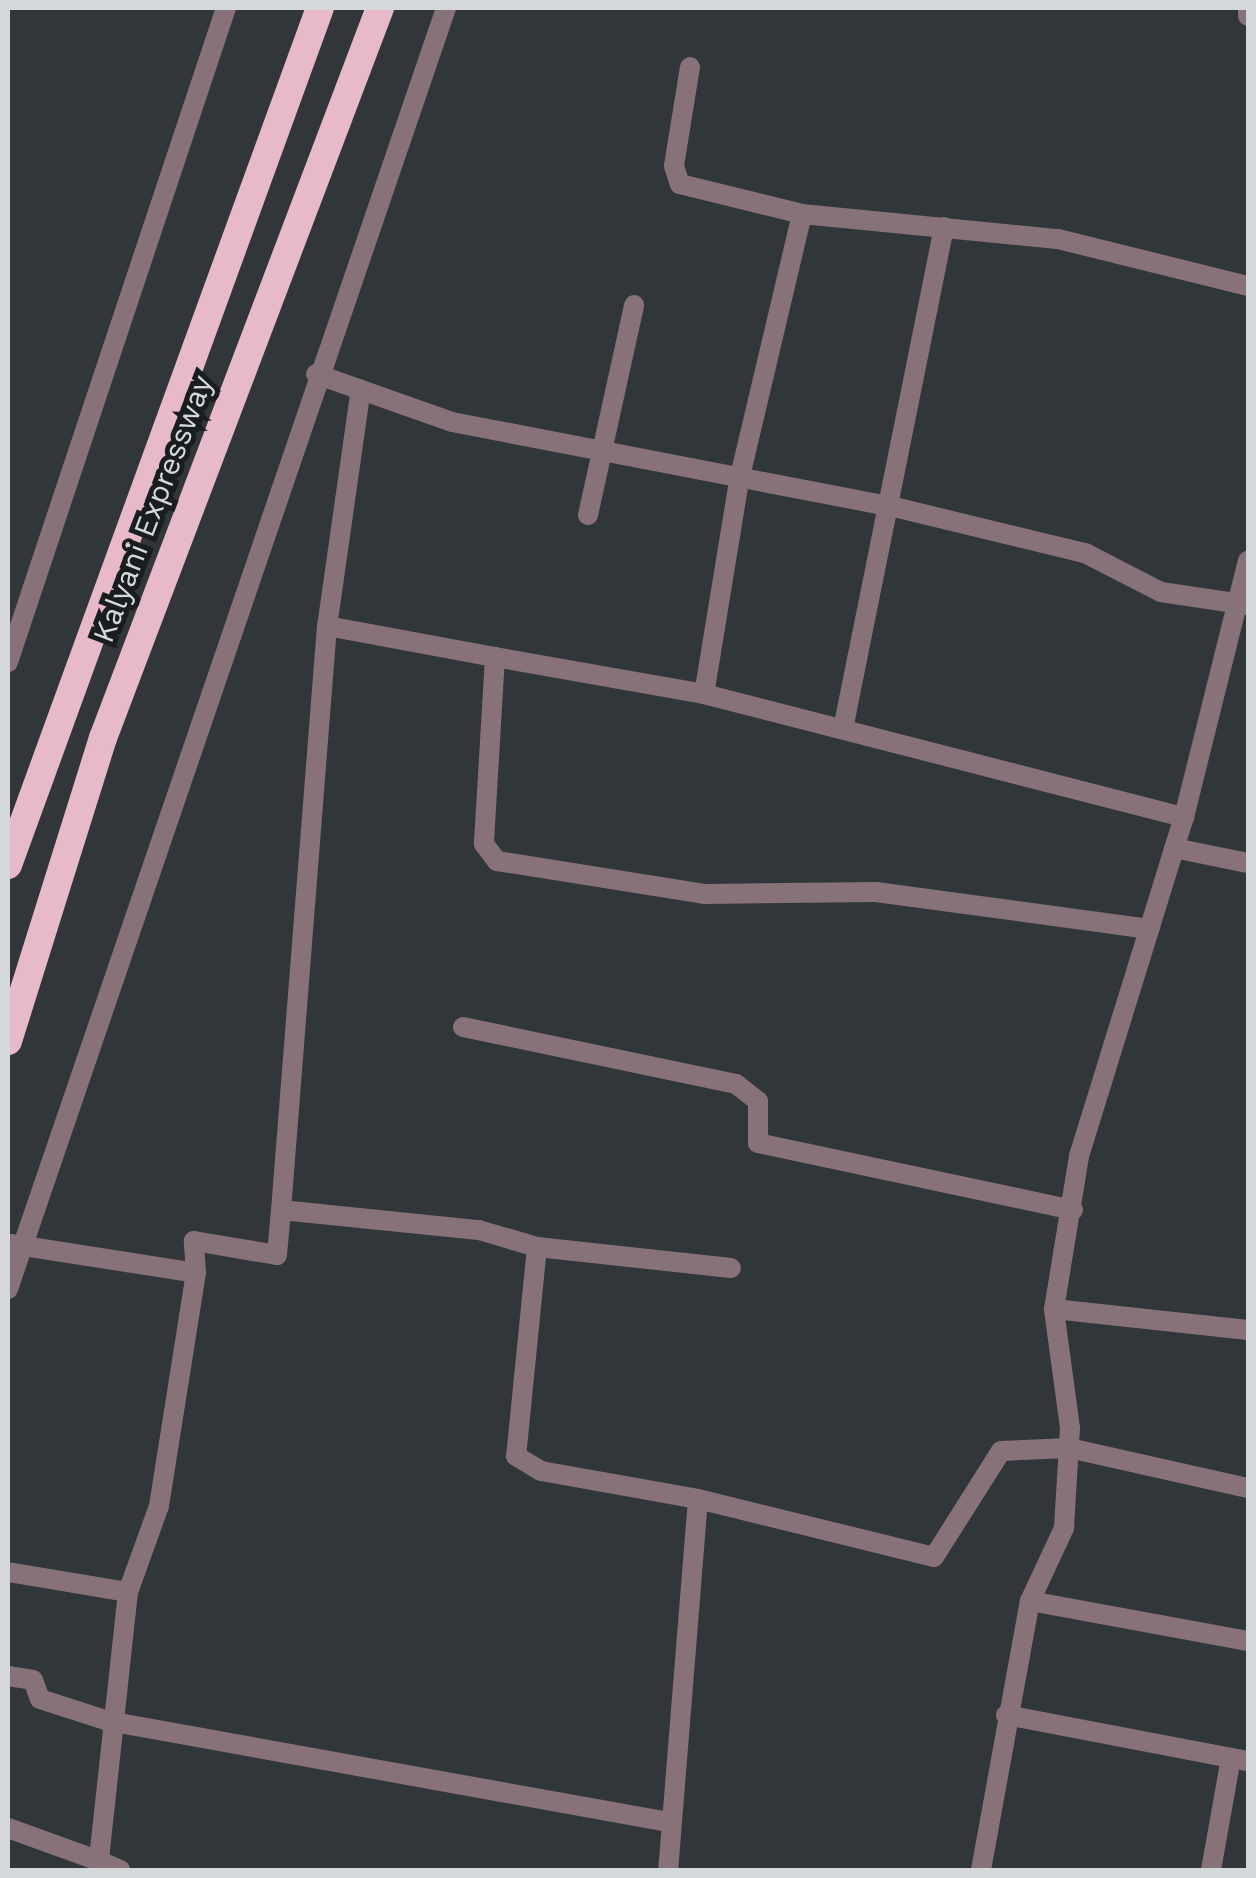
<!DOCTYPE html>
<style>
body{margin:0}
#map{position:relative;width:1256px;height:1878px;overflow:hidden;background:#303639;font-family:"Work Sans",sans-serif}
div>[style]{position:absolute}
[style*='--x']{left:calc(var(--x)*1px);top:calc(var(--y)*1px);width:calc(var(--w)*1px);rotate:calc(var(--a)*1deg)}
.minor>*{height:20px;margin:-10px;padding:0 10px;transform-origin:10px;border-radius:10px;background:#877279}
.tertiary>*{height:20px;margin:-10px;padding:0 10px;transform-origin:10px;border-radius:10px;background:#877279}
.trunk>*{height:28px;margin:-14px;padding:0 14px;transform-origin:14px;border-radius:14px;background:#e8b9c8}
span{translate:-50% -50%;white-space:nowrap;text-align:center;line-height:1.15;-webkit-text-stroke:10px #1a1d1f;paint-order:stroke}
.street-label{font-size:30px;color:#d4d8da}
.frame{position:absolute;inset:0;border:10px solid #d4d8da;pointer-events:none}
</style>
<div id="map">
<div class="minor">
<div style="--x:690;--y:67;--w:100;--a:99.2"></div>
<div style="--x:674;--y:166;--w:19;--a:72"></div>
<div style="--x:680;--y:184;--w:126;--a:13.8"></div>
<div style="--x:802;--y:214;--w:274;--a:103.3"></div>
<div style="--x:739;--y:481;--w:216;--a:99.3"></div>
<div style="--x:802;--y:214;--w:257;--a:5.6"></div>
<div style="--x:1058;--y:239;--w:196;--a:13.9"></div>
<div style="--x:316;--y:374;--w:144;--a:19.4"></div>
<div style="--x:452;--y:422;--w:446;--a:10.9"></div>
<div style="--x:890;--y:506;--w:201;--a:13.6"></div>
<div style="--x:1085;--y:553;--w:85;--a:27.2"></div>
<div style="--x:1161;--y:592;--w:88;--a:8.5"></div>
<div style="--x:360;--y:395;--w:233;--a:98.1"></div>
<div style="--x:327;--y:626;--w:586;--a:94.5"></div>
<div style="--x:281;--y:1210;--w:199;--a:5.8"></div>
<div style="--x:479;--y:1230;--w:60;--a:16.3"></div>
<div style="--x:537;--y:1247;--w:210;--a:95.7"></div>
<div style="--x:516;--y:1456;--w:29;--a:31"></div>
<div style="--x:541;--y:1471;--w:159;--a:10.1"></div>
<div style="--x:698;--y:1499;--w:372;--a:94.6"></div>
<div style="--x:588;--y:515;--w:215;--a:-77.6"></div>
<div style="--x:327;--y:626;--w:171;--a:10.5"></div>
<div style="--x:495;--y:657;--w:187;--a:93.4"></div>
<div style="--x:484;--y:844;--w:21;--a:53"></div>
<div style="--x:497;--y:861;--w:211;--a:9"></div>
<div style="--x:705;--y:894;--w:171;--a:-0.7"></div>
<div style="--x:876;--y:892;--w:276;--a:7.7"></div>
<div style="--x:495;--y:657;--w:212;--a:10"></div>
<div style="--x:704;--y:694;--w:496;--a:14.4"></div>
<div style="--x:8;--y:662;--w:689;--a:-71.57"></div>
<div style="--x:843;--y:729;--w:512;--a:-78.62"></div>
<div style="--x:1174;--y:848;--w:76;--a:11.5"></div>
<div style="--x:463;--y:1027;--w:279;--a:11.8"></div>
<div style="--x:736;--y:1084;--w:28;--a:38"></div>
<div style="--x:758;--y:1101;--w:42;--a:90"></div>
<div style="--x:758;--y:1143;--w:322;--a:12"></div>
<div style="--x:11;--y:1244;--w:187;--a:8.9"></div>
<div style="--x:196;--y:1273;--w:32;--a:-94"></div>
<div style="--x:194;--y:1241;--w:84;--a:9.6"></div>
<div style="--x:277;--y:1255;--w:45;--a:-84.9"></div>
<div style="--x:537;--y:1247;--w:195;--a:6.2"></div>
<div style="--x:8;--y:1289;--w:1354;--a:-71.12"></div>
<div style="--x:1054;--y:1309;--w:195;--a:6.2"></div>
<div style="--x:698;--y:1499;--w:243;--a:13.8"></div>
<div style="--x:934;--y:1557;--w:125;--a:-57.7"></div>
<div style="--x:1001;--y:1451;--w:68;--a:-2.5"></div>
<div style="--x:1069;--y:1448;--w:183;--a:12.6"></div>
<div style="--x:8;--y:1572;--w:122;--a:9.5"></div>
<div style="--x:128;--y:1592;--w:271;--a:96.2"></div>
<div style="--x:99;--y:1861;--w:23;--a:23"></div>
<div style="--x:128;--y:1592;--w:91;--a:-70.2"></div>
<div style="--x:159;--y:1506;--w:236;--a:-81"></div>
<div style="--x:1030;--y:1601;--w:222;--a:10.4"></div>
<div style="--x:8;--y:1676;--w:25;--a:9"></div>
<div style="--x:33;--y:1680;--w:20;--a:70"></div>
<div style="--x:40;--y:1699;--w:71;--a:17.9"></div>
<div style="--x:108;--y:1721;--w:569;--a:10.22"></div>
<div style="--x:1006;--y:1715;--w:246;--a:10.8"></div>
<div style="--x:8;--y:1828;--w:97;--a:19.9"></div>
<div style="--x:1211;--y:1870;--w:114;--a:-79.9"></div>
</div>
<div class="tertiary">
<div style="--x:1248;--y:8;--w:8;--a:90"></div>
<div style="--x:981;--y:1870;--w:273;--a:-79.7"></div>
<div style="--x:1030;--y:1601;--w:81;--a:-65"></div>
<div style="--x:1064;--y:1528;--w:100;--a:-86.6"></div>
<div style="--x:1070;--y:1428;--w:120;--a:-97.7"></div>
<div style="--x:1054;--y:1309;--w:155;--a:-80.7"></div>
<div style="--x:1079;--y:1156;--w:355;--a:-72.8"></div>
<div style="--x:1184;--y:817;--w:264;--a:-76"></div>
</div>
<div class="trunk">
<div style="--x:8;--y:865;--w:912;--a:-70"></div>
<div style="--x:8;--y:1041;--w:318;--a:-72.6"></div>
<div style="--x:103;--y:738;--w:781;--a:-69.22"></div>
</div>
<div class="street-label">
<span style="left:153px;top:509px;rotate:-69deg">Kalyani Expressway</span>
</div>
<div class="frame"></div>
</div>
